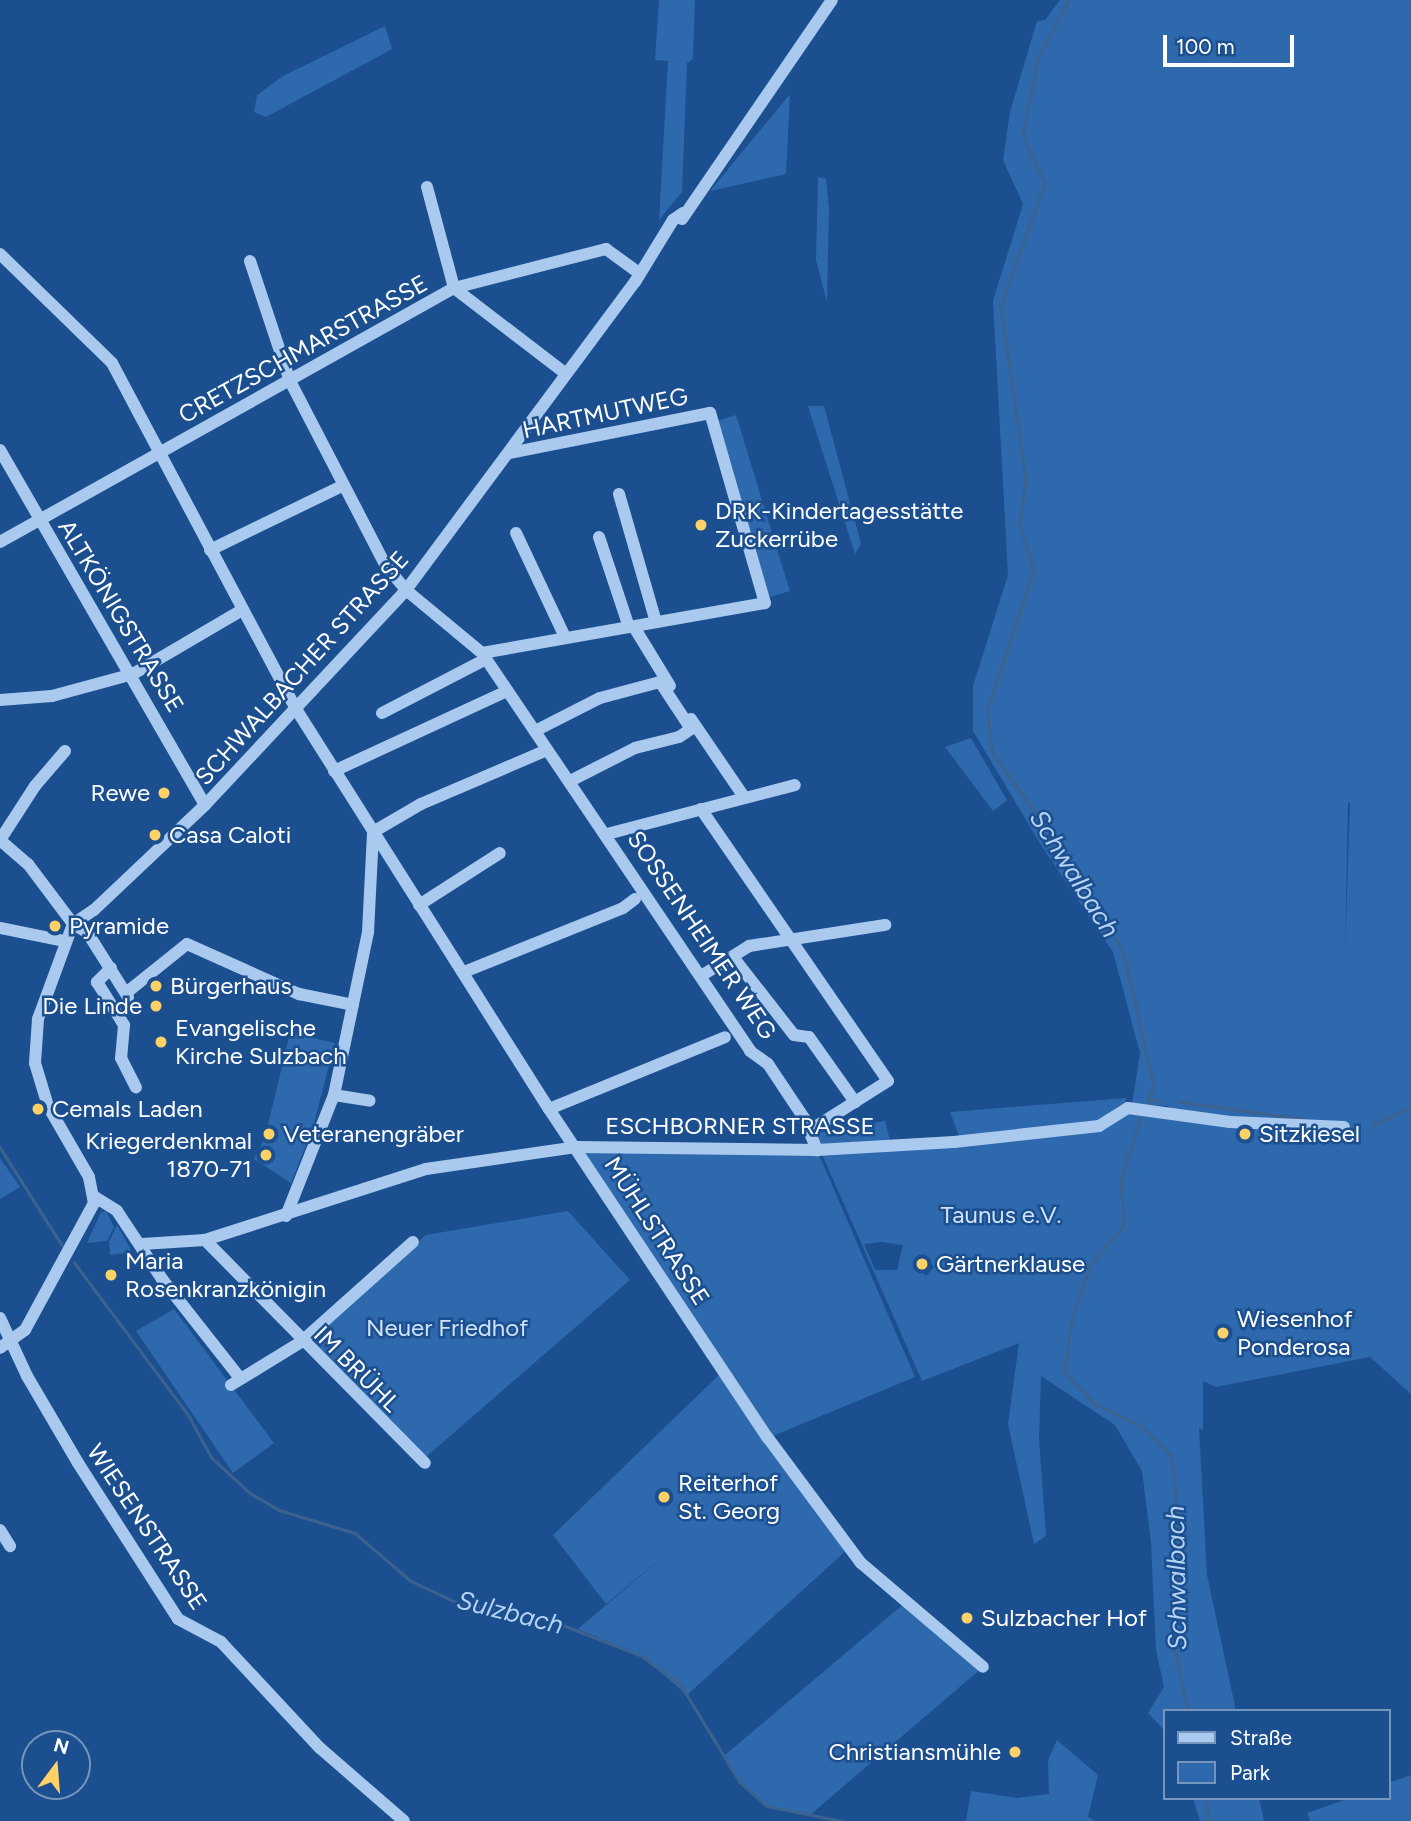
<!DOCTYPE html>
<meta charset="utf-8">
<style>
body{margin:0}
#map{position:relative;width:1411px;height:1821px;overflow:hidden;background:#1b4f8f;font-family:Figtree,sans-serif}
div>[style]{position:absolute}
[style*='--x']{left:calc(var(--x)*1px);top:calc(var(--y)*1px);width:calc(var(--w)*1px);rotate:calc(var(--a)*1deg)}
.green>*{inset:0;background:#2e69ad;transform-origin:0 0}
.stream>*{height:2.5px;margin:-1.25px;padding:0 1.25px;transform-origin:1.25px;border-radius:1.25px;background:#3c6290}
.minor>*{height:12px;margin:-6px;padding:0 6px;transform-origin:6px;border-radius:6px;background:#a9c9ee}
.dots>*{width:19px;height:19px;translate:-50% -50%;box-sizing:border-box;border:4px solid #1b4f8f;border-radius:50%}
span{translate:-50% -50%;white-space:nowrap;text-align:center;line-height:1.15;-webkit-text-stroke:5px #1b4f8f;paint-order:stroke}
.street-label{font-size:24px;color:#fff}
.poi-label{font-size:24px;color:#fff}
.left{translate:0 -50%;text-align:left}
.right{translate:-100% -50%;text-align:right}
.park-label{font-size:24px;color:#cfe3fa}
.water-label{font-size:26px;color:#b5d3f5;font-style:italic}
.legend{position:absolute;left:1163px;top:1709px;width:228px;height:91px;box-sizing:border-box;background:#1b4f8f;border:2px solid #7695bc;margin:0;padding:9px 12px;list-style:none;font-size:21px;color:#fff}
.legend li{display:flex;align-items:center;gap:14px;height:35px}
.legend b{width:35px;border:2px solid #7695bc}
.north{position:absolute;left:21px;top:1730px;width:70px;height:70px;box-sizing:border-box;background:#1b4f8f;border:2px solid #7695bc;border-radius:50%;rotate:16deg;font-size:19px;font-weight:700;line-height:28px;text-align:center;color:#fff}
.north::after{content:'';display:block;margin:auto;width:24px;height:32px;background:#ffd166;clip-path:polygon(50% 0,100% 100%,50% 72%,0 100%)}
.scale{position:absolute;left:1163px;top:35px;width:131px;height:32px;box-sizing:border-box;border:4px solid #fff;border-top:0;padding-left:9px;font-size:21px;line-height:24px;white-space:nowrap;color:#fff;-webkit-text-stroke:5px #1b4f8f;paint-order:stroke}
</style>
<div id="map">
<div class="green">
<div style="clip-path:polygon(659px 0,695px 0,693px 59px,687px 63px,682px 192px,659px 220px,668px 61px,655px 60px)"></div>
<div style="clip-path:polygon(evenodd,1060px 0,1411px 0,1411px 1394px,1370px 1357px,1216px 1387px,1203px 1381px,1203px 1430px,1199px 1428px,1207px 1575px,1236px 1711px,1164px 1711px,1164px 1730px,1148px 1713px,1164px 1687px,1156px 1650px,1151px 1543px,1142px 1471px,1115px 1425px,1041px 1376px,1039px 1439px,1046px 1536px,1034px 1544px,1008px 1424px,1019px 1343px,922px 1381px,820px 1150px,961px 1141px,950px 1112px,1126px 1098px,1123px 1114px,1173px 1113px,1168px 1106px,1132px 1104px,1140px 1053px,1113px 952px,1041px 845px,973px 731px,973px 686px,1008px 575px,993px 301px,1023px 204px,1003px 160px,1010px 112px,1037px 21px,1045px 20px,1060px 0,1348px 803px,1350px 802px,1345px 955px,1348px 803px,1060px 0,882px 1242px,903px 1245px,897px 1270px,875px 1270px,864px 1244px,882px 1242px,1060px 0,922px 1256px,934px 1267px,926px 1276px,914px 1265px,922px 1256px)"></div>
<div style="clip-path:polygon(385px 26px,392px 49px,266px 117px,254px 112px,257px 95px,283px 76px)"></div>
<div style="clip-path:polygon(790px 94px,786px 174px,710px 191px)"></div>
<div style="clip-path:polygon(818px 177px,826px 179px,829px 209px,827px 302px,816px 260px)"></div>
<div style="clip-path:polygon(808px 406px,824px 406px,861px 544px,855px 554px)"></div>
<div style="left:736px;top:415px;width:184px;height:21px;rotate:73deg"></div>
<div style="clip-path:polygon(971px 738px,1007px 800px,993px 811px,945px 747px)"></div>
<div style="clip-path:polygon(290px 1033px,335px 1043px,313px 1127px,291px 1183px,254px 1159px,265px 1137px)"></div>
<div style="clip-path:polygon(885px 1121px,891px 1144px,823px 1148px,814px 1133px)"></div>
<div style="clip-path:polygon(577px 1147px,817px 1150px,915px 1377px,768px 1438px,849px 1548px,687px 1695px,642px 1656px,578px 1629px,677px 1545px,606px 1604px,553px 1535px,721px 1373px)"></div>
<div style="clip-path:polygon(0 1158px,20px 1187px,0 1199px)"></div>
<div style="clip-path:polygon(106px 1211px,114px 1227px,107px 1241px,87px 1243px,101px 1212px)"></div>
<div style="clip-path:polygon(568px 1211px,630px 1280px,426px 1457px,315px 1352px,317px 1332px,426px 1235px)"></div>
<div style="clip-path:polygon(117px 1225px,132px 1252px,110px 1255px,109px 1242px)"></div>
<div style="clip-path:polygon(174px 1309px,274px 1443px,233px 1473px,136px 1331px)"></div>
<div style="clip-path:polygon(906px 1602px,983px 1667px,810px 1815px,767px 1806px,740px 1782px,725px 1755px)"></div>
<div style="clip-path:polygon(1057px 1740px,1098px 1775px,1088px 1817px,1095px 1821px,966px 1821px,971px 1791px,1017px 1798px,1049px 1794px,1048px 1760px)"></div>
<div style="clip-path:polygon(1411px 1775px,1411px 1821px,1310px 1821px,1307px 1813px,1350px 1798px,1388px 1798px,1388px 1783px)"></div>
<div style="clip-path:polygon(1193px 1798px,1259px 1798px,1264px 1821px,1200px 1821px)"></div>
</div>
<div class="stream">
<div style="--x:1069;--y:0;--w:67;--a:117.7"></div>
<div style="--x:1038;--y:59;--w:77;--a:101.2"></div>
<div style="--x:1023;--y:135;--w:53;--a:65.4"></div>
<div style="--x:1045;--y:183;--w:131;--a:109.7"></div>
<div style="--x:1001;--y:306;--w:176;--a:81.8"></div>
<div style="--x:1026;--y:480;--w:44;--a:97.8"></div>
<div style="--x:1020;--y:524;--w:49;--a:73.4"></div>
<div style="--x:1034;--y:571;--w:145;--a:108.4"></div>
<div style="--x:988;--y:709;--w:43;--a:84.7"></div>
<div style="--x:992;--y:752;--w:111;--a:54.2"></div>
<div style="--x:1057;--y:842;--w:130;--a:58.9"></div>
<div style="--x:1124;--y:953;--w:137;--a:77.4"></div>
<div style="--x:1154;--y:1087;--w:21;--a:113"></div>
<div style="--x:1150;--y:1100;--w:10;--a:6"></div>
<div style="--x:1181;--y:1102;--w:123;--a:7.9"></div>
<div style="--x:1142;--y:1115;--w:67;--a:108.2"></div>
<div style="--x:1121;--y:1179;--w:47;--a:86.3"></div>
<div style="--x:1124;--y:1226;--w:50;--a:131"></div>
<div style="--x:1091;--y:1264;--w:58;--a:109.1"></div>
<div style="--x:1072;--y:1319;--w:53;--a:97.5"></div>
<div style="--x:1065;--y:1372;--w:44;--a:46.8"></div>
<div style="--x:1095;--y:1404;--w:50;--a:25"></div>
<div style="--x:1140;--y:1425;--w:45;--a:44.1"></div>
<div style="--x:1172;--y:1456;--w:82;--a:84.4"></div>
<div style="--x:1180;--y:1538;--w:107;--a:93.2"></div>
<div style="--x:1174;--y:1645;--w:67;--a:78"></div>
<div style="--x:1373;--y:1125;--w:42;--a:-25.3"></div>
<div style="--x:0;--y:1147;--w:116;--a:57.7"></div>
<div style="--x:74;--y:1262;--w:192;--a:53.2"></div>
<div style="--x:189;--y:1416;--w:48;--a:61.3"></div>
<div style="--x:212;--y:1458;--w:52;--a:42.6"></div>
<div style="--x:250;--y:1493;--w:34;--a:30"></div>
<div style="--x:279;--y:1510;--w:79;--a:16.8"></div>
<div style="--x:355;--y:1533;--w:74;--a:40.6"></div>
<div style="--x:411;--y:1581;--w:52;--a:25.1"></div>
<div style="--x:458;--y:1603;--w:88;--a:9.8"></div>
<div style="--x:545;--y:1618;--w:104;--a:21.4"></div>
<div style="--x:642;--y:1656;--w:49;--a:36.6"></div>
<div style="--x:681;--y:1685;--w:114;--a:58.7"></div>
<div style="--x:740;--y:1782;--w:36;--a:42"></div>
<div style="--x:767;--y:1806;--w:76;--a:11.3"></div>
<div style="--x:1206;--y:1798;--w:23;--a:80"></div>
</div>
<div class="minor">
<div style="--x:427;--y:187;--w:105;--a:75"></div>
<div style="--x:454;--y:288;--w:141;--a:37.5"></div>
<div style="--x:682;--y:219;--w:265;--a:-55.6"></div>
<div style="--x:0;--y:254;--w:156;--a:44.2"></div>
<div style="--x:112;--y:363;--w:392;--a:62"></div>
<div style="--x:296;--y:709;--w:473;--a:57.7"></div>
<div style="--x:549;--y:1109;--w:395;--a:56.4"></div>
<div style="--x:768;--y:1438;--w:156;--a:53.4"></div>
<div style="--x:861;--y:1563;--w:160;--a:40.4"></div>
<div style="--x:250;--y:261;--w:126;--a:71.6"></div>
<div style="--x:290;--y:381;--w:208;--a:62.6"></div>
<div style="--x:386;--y:566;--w:31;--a:50"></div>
<div style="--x:406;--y:590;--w:99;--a:39.7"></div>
<div style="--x:482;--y:653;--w:480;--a:56"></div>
<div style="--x:750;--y:1051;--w:22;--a:36"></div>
<div style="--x:768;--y:1064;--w:65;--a:56.3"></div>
<div style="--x:804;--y:1118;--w:35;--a:68"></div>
<div style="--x:0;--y:450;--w:410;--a:60"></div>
<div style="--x:619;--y:494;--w:133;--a:73.9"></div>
<div style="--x:516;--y:533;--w:115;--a:64.8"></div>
<div style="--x:599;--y:537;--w:95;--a:71.6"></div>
<div style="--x:0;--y:542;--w:520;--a:-29.23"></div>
<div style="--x:454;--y:288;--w:157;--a:-14.4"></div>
<div style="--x:606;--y:249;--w:41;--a:36"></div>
<div style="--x:210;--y:550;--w:147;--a:-25.9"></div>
<div style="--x:634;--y:627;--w:69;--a:58.6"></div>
<div style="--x:482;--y:653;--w:287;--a:-10"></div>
<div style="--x:765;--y:603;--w:198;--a:-106.1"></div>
<div style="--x:710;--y:413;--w:205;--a:168.7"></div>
<div style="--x:0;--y:700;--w:52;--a:-4.4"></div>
<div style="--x:52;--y:696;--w:84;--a:-15.2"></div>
<div style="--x:133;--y:674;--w:126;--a:-30.4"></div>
<div style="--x:382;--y:713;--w:117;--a:-27.4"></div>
<div style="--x:691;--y:719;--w:94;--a:55.8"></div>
<div style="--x:535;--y:731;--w:73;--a:-26.9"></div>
<div style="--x:600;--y:698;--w:62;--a:-14.9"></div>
<div style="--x:660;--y:682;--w:56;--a:56.6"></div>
<div style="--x:691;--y:729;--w:14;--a:146"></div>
<div style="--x:679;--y:737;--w:45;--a:166"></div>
<div style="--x:635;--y:748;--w:73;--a:153.1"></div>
<div style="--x:65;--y:751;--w:46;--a:130.6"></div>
<div style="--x:35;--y:786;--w:64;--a:122.9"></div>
<div style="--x:0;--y:840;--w:37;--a:41"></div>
<div style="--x:28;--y:864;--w:75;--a:53.1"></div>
<div style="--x:73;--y:924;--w:16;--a:30"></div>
<div style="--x:87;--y:932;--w:77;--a:57.8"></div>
<div style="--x:334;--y:771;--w:191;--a:-24.8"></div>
<div style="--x:701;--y:809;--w:330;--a:55.5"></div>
<div style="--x:888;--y:1081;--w:93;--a:147.7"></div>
<div style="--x:607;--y:834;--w:194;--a:-14.6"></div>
<div style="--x:419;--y:905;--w:96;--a:-32.7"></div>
<div style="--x:0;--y:928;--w:65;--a:11.5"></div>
<div style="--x:733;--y:957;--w:99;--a:52"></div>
<div style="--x:794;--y:1035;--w:15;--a:8"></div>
<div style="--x:809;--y:1037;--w:80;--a:54.7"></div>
<div style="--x:111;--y:968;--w:20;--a:135"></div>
<div style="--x:97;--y:982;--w:51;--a:57.9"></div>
<div style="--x:124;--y:1025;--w:33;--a:95"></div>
<div style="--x:121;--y:1058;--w:33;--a:63"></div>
<div style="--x:464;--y:972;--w:171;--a:-21.9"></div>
<div style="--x:623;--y:908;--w:15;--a:-37"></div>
<div style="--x:701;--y:976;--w:57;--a:-32"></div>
<div style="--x:749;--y:946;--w:138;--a:-8.8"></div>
<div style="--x:126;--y:993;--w:78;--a:-38.8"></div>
<div style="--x:187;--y:944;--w:123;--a:24.1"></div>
<div style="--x:299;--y:994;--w:55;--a:11.5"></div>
<div style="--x:334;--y:1095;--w:36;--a:9"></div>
<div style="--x:549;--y:1109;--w:190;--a:-22.2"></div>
<div style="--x:95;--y:1197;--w:26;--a:32"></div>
<div style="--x:117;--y:1211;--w:82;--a:56.5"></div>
<div style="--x:162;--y:1279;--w:126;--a:51.8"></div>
<div style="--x:286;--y:1216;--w:130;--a:-68.4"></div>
<div style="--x:334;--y:1095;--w:167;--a:-78.2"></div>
<div style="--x:368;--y:932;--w:100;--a:-87.1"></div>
<div style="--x:373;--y:832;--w:56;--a:-30.3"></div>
<div style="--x:421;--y:804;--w:137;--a:-23.2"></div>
<div style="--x:205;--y:1240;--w:313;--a:45.4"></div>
<div style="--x:142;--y:1244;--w:63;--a:-3.6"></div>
<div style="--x:205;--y:1240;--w:232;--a:-17.8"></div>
<div style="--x:426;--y:1169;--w:153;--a:-8.3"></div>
<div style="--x:577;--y:1147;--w:240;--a:0.7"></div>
<div style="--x:817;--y:1150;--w:137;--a:-3.3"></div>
<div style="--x:954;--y:1142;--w:146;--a:-6.3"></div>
<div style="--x:1099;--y:1126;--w:34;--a:-32"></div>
<div style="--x:1128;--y:1108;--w:103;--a:7.8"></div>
<div style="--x:1230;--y:1122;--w:114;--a:2.5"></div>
<div style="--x:0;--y:1318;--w:64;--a:65"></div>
<div style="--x:27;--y:1376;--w:101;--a:59.6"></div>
<div style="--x:78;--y:1463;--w:185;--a:57.3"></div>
<div style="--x:178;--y:1619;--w:49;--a:28.1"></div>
<div style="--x:221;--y:1642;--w:145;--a:47"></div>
<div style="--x:320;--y:1748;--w:111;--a:41"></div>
<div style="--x:0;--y:1348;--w:31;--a:-36"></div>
<div style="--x:25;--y:1330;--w:145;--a:-61.5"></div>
<div style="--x:94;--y:1203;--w:26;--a:-101"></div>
<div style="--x:89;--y:1177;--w:82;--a:-120"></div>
<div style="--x:48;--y:1106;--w:45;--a:-106.8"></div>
<div style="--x:35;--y:1063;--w:44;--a:-86.1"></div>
<div style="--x:38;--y:1019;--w:101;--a:-69.8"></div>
<div style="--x:73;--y:924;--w:25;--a:-34"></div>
<div style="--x:94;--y:910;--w:153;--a:-43.4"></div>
<div style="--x:205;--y:805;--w:294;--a:-46.9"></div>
<div style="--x:406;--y:590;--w:384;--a:-53.4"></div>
<div style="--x:635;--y:282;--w:73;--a:-58.5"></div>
<div style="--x:673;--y:220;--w:12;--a:-35"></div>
<div style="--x:231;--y:1385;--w:82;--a:-31.6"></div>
<div style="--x:301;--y:1342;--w:150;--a:-41.8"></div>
<div style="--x:0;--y:1530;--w:19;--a:58"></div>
</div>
<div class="dots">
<div style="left:701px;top:525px;background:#ffd166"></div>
<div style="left:164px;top:793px;background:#ffd166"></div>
<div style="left:155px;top:835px;background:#ffd166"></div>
<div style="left:55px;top:926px;background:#ffd166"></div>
<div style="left:156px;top:986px;background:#ffd166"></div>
<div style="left:156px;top:1006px;background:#ffd166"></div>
<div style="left:161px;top:1042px;background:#ffd166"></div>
<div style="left:38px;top:1109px;background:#ffd166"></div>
<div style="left:269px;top:1134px;background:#ffd166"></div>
<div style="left:1245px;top:1134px;background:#ffd166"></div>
<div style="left:266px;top:1155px;background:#ffd166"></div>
<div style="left:922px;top:1264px;background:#ffd166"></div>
<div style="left:111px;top:1275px;background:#ffd166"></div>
<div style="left:1223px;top:1333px;background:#ffd166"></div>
<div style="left:664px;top:1497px;background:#ffd166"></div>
<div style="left:967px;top:1618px;background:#ffd166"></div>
<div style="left:1015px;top:1752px;background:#ffd166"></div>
</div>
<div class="street-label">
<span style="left:303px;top:349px;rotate:-29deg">CRETZSCHMARSTRASSE</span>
<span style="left:605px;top:413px;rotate:-12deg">HARTMUTWEG</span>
<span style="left:121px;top:616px;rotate:59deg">ALTKÖNIGSTRASSE</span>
<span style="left:302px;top:668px;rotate:-48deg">SCHWALBACHER STRASSE</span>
<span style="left:702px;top:935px;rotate:56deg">SOSSENHEIMER WEG</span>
<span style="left:740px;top:1126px">ESCHBORNER STRASSE</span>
<span style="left:657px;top:1231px;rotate:57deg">MÜHLSTRASSE</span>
<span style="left:357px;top:1369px;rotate:45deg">IM BRÜHL</span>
<span style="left:147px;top:1527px;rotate:56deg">WIESENSTRASSE</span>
</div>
<div class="poi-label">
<span class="left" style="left:715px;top:525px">DRK-Kindertagesstätte<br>Zuckerrübe</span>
<span class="right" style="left:150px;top:793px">Rewe</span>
<span class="left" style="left:169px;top:835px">Casa Caloti</span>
<span class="left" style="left:69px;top:926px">Pyramide</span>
<span class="left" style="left:170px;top:986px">Bürgerhaus</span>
<span class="right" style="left:142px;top:1006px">Die Linde</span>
<span class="left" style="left:175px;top:1042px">Evangelische<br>Kirche Sulzbach</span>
<span class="left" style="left:52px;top:1109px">Cemals Laden</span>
<span class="left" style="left:283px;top:1134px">Veteranengräber</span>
<span class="left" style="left:1259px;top:1134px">Sitzkiesel</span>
<span class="right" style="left:252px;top:1155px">Kriegerdenkmal<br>1870-71</span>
<span class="left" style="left:125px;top:1275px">Maria<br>Rosenkranzkönigin</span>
<span class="left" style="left:936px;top:1264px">Gärtnerklause</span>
<span class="left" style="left:1237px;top:1333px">Wiesenhof<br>Ponderosa</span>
<span class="left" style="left:678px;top:1497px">Reiterhof<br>St. Georg</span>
<span class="left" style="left:981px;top:1618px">Sulzbacher Hof</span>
<span class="right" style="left:1001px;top:1752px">Christiansmühle</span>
</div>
<div class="park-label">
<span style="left:1001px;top:1215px">Taunus e.V.</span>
<span style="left:447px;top:1328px">Neuer Friedhof</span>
</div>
<div class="water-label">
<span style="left:1074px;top:874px;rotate:58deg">Schwalbach</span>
<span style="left:1177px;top:1578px;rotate:-91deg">Schwalbach</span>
<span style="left:510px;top:1613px;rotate:14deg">Sulzbach</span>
</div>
<ul class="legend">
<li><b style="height:9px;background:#a9c9ee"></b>Straße</li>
<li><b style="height:19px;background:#2e69ad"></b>Park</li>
</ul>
<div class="north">N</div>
<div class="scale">100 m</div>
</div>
